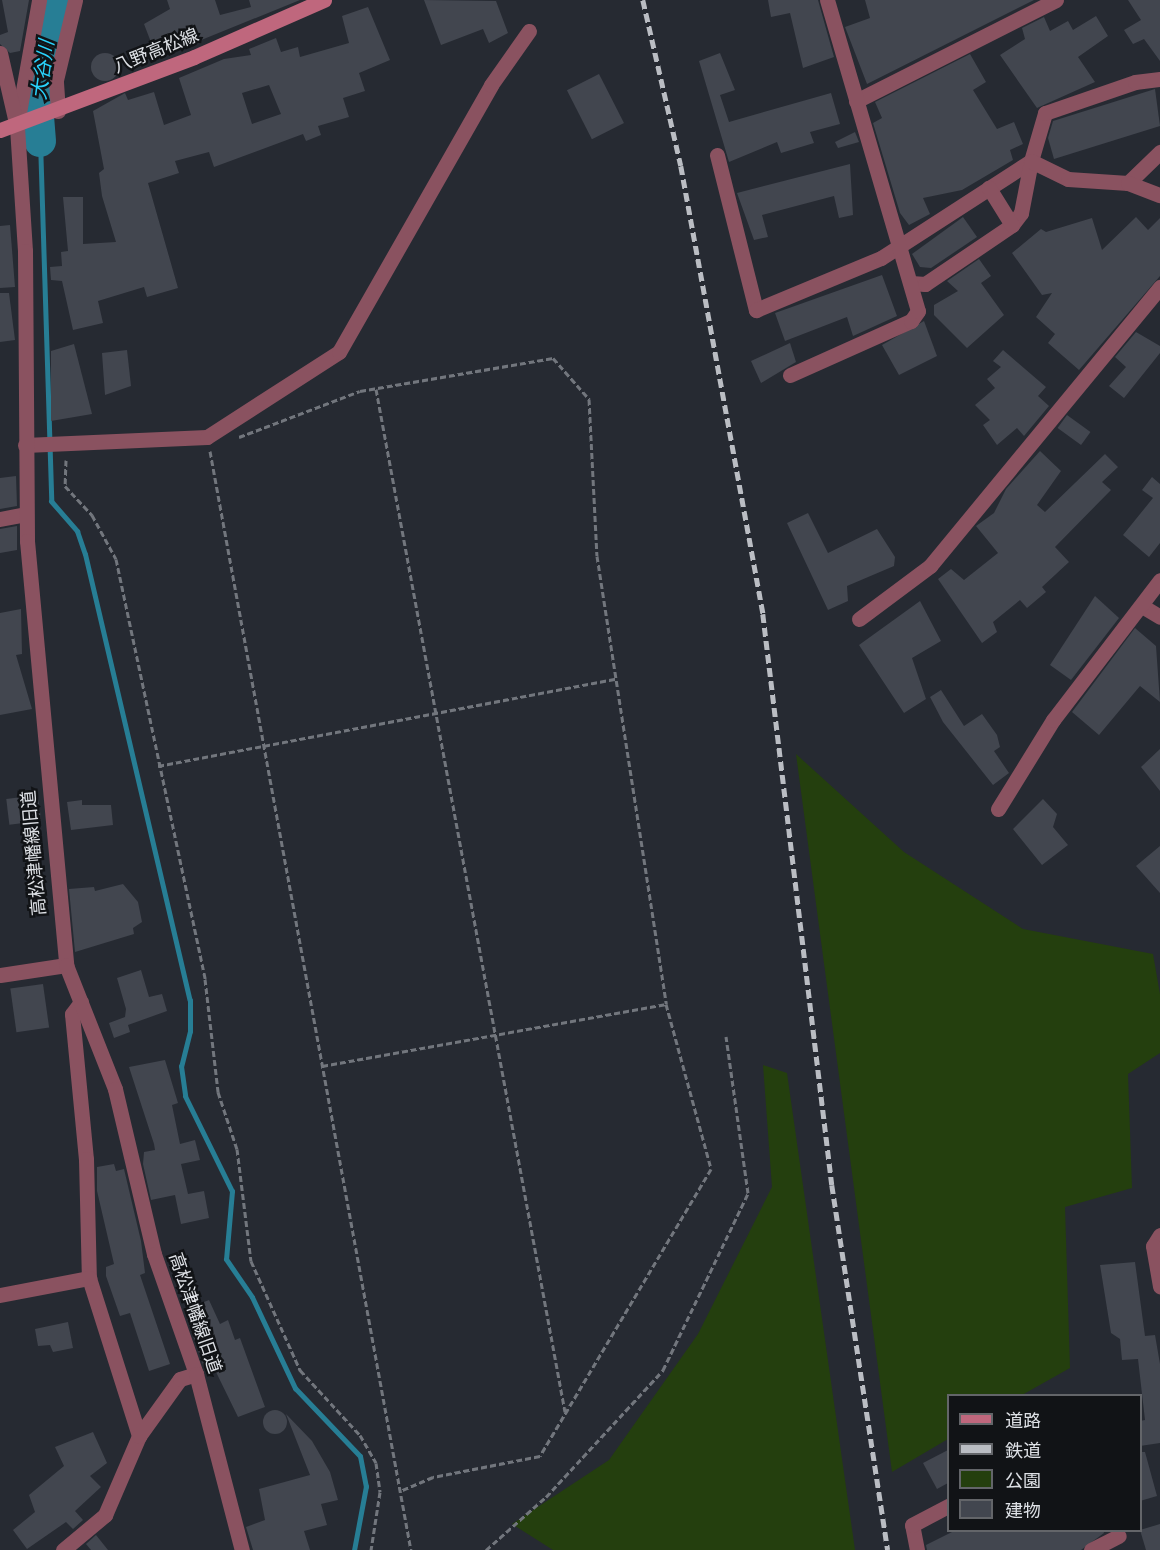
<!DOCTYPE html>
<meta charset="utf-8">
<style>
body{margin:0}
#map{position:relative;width:1160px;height:1550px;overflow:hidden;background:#262a32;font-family:Raleway,"Noto Sans JP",sans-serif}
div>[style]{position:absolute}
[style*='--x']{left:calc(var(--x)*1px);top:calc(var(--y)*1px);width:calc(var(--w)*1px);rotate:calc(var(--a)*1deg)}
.green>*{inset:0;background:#243f0e}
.stream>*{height:5px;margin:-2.5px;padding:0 2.5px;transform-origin:2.5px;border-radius:2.5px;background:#277e95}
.river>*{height:32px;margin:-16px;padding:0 16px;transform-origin:16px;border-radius:16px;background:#277e95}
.building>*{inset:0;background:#42464f;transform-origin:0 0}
.round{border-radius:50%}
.path>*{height:3px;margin-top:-1.5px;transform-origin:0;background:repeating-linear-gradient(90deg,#72767d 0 6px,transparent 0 9px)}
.minor>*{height:15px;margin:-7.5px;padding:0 7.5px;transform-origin:7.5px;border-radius:7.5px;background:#8a5260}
.tertiary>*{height:15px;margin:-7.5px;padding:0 7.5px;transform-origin:7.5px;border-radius:7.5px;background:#8a5260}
.secondary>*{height:15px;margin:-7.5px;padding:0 7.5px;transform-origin:7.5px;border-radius:7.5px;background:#bf677d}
.rail>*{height:4.5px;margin-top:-2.25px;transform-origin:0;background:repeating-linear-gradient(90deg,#babdc3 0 9px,transparent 0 13.5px)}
span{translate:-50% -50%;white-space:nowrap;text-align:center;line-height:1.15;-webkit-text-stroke:5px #111316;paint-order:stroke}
.street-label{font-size:18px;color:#dee1e6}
.water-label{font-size:20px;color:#29d3fc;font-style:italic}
.legend{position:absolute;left:947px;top:1394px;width:195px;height:138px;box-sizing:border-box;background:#111316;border:2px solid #636569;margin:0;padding:8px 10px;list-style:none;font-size:18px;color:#dee1e6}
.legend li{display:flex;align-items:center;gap:12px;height:30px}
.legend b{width:30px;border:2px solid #636569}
</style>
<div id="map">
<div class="green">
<div style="clip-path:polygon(796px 754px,904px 852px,1023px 929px,1153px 954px,1160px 994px,1160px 1053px,1128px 1074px,1132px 1188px,1065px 1207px,1070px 1368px,1022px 1395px,948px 1396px,948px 1439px,892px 1472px)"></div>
<div style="clip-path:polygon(763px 1065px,787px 1073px,855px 1550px,553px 1550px,512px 1524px,609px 1460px,698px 1334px,772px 1187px)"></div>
</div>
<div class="stream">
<div style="--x:40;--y:141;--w:360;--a:88.2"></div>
<div style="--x:51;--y:501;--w:40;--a:49"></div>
<div style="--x:77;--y:531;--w:24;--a:71"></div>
<div style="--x:85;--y:554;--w:458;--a:76.8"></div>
<div style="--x:190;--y:1000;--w:31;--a:90"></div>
<div style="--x:190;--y:1031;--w:36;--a:104"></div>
<div style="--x:181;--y:1066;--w:30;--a:82"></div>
<div style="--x:185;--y:1096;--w:106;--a:63.7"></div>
<div style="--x:232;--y:1191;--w:68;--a:95"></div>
<div style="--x:226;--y:1259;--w:46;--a:55.6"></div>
<div style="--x:252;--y:1297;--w:101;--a:64.7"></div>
<div style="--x:295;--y:1388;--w:94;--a:46.3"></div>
<div style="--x:360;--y:1456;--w:31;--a:79"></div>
<div style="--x:366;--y:1486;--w:65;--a:100.6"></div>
</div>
<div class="river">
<div style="--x:40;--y:141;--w:50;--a:-94.6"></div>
<div style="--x:36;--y:91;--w:93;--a:-77.6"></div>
</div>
<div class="building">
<div style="clip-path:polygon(2px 0,29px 0,20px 51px,10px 53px,0 44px,0 35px,8px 32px)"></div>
<div style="clip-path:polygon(167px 0,215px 0,220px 15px,251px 7px,249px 0,300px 0,157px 58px,144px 24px,170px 9px)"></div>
<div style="clip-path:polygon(424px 0,496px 1px,508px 33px,489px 43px,483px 29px,441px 45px)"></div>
<div style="clip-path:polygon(768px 0,818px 0,834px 57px,803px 68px,790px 13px,771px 17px)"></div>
<div style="clip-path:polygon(865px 0,1034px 0,867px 84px,845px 27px,870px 18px)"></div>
<div style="clip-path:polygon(1128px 0,1160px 0,1160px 61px,1144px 39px,1133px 44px,1124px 30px,1141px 20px)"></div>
<div style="clip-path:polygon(evenodd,368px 7px,390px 60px,359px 73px,365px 91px,343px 98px,349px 117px,318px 126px,321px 135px,306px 141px,303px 134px,214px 167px,209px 152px,175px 161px,179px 173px,148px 183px,178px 288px,147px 297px,144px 287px,98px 301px,103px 323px,73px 330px,62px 281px,51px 280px,50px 267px,62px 266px,61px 252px,68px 251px,63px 197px,83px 197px,83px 244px,116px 242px,102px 196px,99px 173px,104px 169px,93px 111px,125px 93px,128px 100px,154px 92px,164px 125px,191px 115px,179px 78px,224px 59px,251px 55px,249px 49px,276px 38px,281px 52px,298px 47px,300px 57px,349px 43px,342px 16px,368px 7px,269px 85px,281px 114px,252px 124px,242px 93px,269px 85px)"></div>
<div style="clip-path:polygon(1096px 16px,1108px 36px,1078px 57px,1095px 82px,1037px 108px,1000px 55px,1025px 39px,1022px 28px,1044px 17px,1050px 31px,1068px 21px,1073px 30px)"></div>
<div class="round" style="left:91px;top:53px;width:28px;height:28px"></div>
<div style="clip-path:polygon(720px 53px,735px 90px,720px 95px,729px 122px,831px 93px,840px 124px,810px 132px,814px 143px,781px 153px,777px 142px,729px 162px,699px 61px)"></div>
<div style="clip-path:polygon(970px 54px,986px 82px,973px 90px,997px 129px,1014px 122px,1023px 144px,1010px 150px,1013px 160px,962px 190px,923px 198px,930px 214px,909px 225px,900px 213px,873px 123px,882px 118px,875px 102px)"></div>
<div style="left:599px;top:74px;width:55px;height:36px;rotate:63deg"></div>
<div style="clip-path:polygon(1155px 89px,1160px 126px,1054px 159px,1048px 138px,1053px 121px)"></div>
<div style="clip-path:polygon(855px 132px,859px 142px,838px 148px,835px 142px)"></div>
<div style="clip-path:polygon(850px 164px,853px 215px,839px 218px,834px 196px,762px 215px,768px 237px,754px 240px,737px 193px)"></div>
<div style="clip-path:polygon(963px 217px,977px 237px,931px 268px,920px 267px,912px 254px)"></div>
<div style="clip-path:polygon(1136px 217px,1148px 230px,1160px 218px,1160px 276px,1079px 370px,1048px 343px,1055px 334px,1036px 317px,1052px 293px,1042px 295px,1012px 253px,1041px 229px,1046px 232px,1092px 218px,1102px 250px)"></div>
<div style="clip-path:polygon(10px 225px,15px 287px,0 288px,0 226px)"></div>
<div style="clip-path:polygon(979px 259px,991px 276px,981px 283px,1004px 315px,967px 348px,934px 315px,934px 305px,958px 291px,947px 281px)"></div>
<div style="clip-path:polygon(882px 275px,897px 316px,853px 336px,847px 317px,785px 341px,775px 313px)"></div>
<div style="clip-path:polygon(0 293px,9px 293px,15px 340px,0 342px)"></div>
<div style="clip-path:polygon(924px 321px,937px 356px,899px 375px,882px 345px)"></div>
<div style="clip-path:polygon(1136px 332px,1160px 346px,1160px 353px,1124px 398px,1109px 386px,1126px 367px,1115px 357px)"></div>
<div style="clip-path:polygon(790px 343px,796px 362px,761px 383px,751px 361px)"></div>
<div style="clip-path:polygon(74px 344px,92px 414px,51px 421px,51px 351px)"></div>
<div style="clip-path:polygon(127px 350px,131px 386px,105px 395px,102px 353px)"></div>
<div style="clip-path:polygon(1003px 350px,1046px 387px,1038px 396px,1049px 406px,1024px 436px,1017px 428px,997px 445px,983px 425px,990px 420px,975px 405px,995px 388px,987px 379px,1001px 367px,993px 361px)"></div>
<div style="left:1067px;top:415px;width:29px;height:16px;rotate:36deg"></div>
<div style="clip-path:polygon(1040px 451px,1061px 471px,1037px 505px,1045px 512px,1105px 454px,1118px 467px,1102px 482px,1111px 490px,1055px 547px,1069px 562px,1042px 587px,1046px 592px,1027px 608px,1020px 600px,993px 622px,997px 632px,982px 643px,938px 579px,951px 569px,964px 580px,998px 553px,976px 526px,994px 513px,1006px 489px)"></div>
<div style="clip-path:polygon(16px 476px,17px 506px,0 509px,0 478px)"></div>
<div style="clip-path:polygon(1152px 477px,1160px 484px,1160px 543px,1149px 557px,1123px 535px,1153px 498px,1142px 490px)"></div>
<div style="clip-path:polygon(808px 513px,828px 553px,877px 529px,895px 557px,894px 566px,847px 586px,848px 601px,828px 610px,787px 523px)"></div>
<div style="clip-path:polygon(17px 526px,17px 550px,0 553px,0 529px)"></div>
<div style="clip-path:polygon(1095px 596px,1119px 618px,1071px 680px,1050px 665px)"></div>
<div style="clip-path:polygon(920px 601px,941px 641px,912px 658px,926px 699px,904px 713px,859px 645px)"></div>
<div style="clip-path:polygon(21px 609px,22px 654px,16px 655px,32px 709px,0 715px,0 613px)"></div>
<div style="clip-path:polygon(1135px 628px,1156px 646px,1160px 702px,1140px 686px,1099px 735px,1072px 712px)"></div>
<div style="clip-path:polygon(941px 690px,964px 726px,982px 714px,997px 735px,1000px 747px,994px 751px,1009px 773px,993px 785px,943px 722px,930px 697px)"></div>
<div style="clip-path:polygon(1160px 749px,1160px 791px,1141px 767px)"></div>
<div style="left:38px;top:795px;width:26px;height:32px;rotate:83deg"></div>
<div style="clip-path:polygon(1043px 799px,1057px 814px,1053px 827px,1068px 845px,1042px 865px,1013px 829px)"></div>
<div style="clip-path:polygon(82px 800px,82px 805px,111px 805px,113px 825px,71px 830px,67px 802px)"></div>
<div style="clip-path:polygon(1160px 846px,1160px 893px,1136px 866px)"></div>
<div style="clip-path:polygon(123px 884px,138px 902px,142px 922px,133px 928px,134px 934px,75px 952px,69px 889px,94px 887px,95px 891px)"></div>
<div style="clip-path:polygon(141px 970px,149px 997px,162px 994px,167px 1011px,128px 1025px,130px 1032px,114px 1038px,109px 1023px,125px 1017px,126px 1009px,117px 978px)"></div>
<div style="left:43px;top:984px;width:44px;height:33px;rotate:82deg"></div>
<div style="clip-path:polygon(165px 1060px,178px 1103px,172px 1105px,180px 1144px,195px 1140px,200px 1160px,181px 1164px,188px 1194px,204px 1191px,209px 1218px,181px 1224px,175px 1195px,151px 1200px,143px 1164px,144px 1152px,155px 1150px,154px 1144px,129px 1067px)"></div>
<div style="clip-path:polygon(114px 1164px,116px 1171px,124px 1169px,141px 1241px,145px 1273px,140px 1275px,170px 1364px,149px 1371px,130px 1313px,120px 1316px,106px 1276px,106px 1267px,114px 1264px,97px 1191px,97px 1167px)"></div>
<div style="clip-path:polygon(1135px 1262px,1145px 1336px,1155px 1335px,1160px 1364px,1160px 1443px,1140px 1446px,1140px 1421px,1145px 1420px,1138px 1359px,1122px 1360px,1120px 1339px,1111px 1333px,1100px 1265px)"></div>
<div style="clip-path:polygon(209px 1300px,220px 1324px,228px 1320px,235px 1340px,240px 1338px,265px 1407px,238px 1417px,216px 1372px,207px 1376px,184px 1310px)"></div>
<div style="clip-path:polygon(68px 1322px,73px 1348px,53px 1352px,50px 1345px,38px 1346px,35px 1329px)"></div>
<div class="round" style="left:263px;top:1410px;width:24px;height:24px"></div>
<div style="clip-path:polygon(286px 1414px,312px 1441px,330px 1472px,338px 1500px,321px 1504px,327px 1525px,304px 1531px,310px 1550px,253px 1550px,246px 1527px,265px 1520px,259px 1489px,310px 1475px)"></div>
<div style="clip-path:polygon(93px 1432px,107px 1463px,90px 1476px,101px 1487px,75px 1511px,83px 1520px,73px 1529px,66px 1522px,27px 1549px,13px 1530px,35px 1512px,29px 1495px,64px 1466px,55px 1447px)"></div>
<div style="clip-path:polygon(948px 1450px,948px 1483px,937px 1489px,923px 1463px)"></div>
<div style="clip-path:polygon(1140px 1452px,1145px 1452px,1157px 1496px,1140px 1501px)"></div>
<div style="clip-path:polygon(1160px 1524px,1160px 1550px,1146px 1550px,1140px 1530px)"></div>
<div style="clip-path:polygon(956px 1530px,1103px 1530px,1104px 1533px,1081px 1550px,927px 1550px,926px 1545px)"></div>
<div style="clip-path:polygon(96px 1535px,108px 1550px,91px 1550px,86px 1544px)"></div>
</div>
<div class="path">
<div style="--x:376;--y:389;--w:1040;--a:79.53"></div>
<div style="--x:239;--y:437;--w:129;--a:-20.8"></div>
<div style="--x:360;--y:391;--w:196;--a:-9.7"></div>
<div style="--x:553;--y:358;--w:55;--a:48.7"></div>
<div style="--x:589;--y:399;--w:157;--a:87.1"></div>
<div style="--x:597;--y:556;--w:453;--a:81.2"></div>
<div style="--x:666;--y:1004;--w:171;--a:74.7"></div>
<div style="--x:711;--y:1169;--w:334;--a:120.8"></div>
<div style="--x:540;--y:1456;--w:109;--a:168.9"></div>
<div style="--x:433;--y:1477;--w:36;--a:157"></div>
<div style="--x:210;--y:451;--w:1117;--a:79.64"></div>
<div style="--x:66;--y:460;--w:26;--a:92"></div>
<div style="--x:65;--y:486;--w:40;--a:47"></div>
<div style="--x:92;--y:515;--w:50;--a:61.4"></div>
<div style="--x:116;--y:559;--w:429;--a:78"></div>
<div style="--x:205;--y:979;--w:114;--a:83.4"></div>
<div style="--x:218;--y:1092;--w:60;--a:71.6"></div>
<div style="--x:237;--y:1149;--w:113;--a:82.9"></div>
<div style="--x:251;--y:1261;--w:120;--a:65.8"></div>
<div style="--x:300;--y:1370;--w:88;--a:47.3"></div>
<div style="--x:360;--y:1435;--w:32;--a:60"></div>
<div style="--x:376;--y:1463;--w:29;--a:82"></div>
<div style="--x:380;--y:1492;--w:59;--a:98.8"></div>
<div style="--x:158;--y:766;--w:466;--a:-10.8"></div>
<div style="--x:322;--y:1066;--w:350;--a:-10.2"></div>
<div style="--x:486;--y:1550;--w:80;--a:-41.5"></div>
<div style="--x:546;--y:1497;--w:173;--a:-47.3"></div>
<div style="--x:663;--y:1370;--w:196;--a:-64.3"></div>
<div style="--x:748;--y:1193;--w:158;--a:-98"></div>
</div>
<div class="minor">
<div style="--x:856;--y:101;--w:224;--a:-26.8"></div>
<div style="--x:58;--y:111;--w:31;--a:-94"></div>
<div style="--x:56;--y:80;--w:82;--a:-76.6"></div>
<div style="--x:17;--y:124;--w:126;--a:-79.9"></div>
<div style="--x:717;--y:155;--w:160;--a:75.9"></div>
<div style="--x:756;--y:310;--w:135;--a:-22.6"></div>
<div style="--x:881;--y:258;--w:179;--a:-32.9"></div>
<div style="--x:1031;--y:161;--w:50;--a:-73.7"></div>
<div style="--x:1045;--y:113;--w:95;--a:-19"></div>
<div style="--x:1135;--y:82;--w:25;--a:-7"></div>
<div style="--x:1128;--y:183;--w:45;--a:-44.1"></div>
<div style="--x:1012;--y:225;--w:15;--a:-53"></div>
<div style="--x:1021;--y:213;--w:53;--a:-79.1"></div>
<div style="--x:1031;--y:161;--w:41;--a:25.9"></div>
<div style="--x:1068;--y:179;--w:60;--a:3.8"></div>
<div style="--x:1128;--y:183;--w:34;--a:21"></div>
<div style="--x:911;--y:283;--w:14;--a:4"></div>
<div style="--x:925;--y:284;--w:105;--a:-34.1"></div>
<div style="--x:1012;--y:225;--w:44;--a:-121.9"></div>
<div style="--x:790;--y:375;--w:133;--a:-24.1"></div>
<div style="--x:911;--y:321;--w:12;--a:-55"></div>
<div style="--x:918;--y:311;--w:324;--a:-106.3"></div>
<div style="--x:25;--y:445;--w:182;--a:-2.5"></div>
<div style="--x:207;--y:437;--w:157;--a:-32.8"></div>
<div style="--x:339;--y:352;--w:307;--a:-60.3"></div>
<div style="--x:491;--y:85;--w:66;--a:-54.9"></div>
<div style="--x:0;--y:519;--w:26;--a:-11"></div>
<div style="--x:1142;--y:606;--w:21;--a:31"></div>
<div style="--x:859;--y:619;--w:89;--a:-36.7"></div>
<div style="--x:930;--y:566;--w:362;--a:-50.5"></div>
<div style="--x:998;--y:809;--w:105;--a:-58.3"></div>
<div style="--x:1053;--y:720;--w:176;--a:-52.6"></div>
<div style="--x:0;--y:975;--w:67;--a:-8.6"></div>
<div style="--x:81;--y:1002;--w:15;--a:127"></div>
<div style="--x:72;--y:1014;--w:146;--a:84.5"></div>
<div style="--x:86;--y:1159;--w:119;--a:88.6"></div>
<div style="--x:89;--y:1278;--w:166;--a:72.4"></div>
<div style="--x:1160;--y:1235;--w:13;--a:122"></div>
<div style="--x:1153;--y:1246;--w:41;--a:80.1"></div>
<div style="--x:0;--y:1295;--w:91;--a:-10.8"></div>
<div style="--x:63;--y:1550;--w:55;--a:-39.8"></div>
<div style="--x:105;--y:1515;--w:86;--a:-66.7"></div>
<div style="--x:139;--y:1436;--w:70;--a:-54.3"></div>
<div style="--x:180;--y:1379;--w:17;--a:-17"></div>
<div style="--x:917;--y:1550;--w:25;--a:-101"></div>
<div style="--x:912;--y:1525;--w:41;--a:-27.8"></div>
<div style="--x:1091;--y:1550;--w:31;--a:-27"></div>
</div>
<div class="tertiary">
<div style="--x:0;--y:53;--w:76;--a:77.1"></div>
<div style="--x:17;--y:127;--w:124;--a:86.3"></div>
<div style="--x:25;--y:251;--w:290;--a:89.6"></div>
<div style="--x:27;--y:541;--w:426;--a:84.7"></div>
<div style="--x:66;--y:965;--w:133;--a:68.4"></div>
<div style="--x:115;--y:1089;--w:170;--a:76.7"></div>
<div style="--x:154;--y:1254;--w:127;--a:70.7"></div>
<div style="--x:196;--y:1374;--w:182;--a:75.4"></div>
</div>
<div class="secondary">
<div style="--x:0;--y:130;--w:207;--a:-20.6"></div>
<div style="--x:194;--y:57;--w:142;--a:-23.7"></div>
</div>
<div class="rail">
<div style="--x:643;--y:0;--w:170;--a:77.1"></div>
<div style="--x:681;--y:166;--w:455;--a:79.6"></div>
<div style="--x:763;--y:614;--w:575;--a:83.11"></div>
<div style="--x:832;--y:1185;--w:369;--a:81.3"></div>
</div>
<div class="street-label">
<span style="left:156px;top:51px;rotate:-22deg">八野高松線</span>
<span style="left:34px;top:853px;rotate:-95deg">高松津幡線旧道</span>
<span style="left:195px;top:1313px;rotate:71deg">高松津幡線旧道</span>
</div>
<div class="water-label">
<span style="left:43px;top:70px;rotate:-82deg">大谷川</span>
</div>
<ul class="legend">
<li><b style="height:8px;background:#bf677d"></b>道路</li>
<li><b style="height:8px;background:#babdc3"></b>鉄道</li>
<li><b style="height:16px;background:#243f0e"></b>公園</li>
<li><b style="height:16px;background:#42464f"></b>建物</li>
</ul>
</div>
